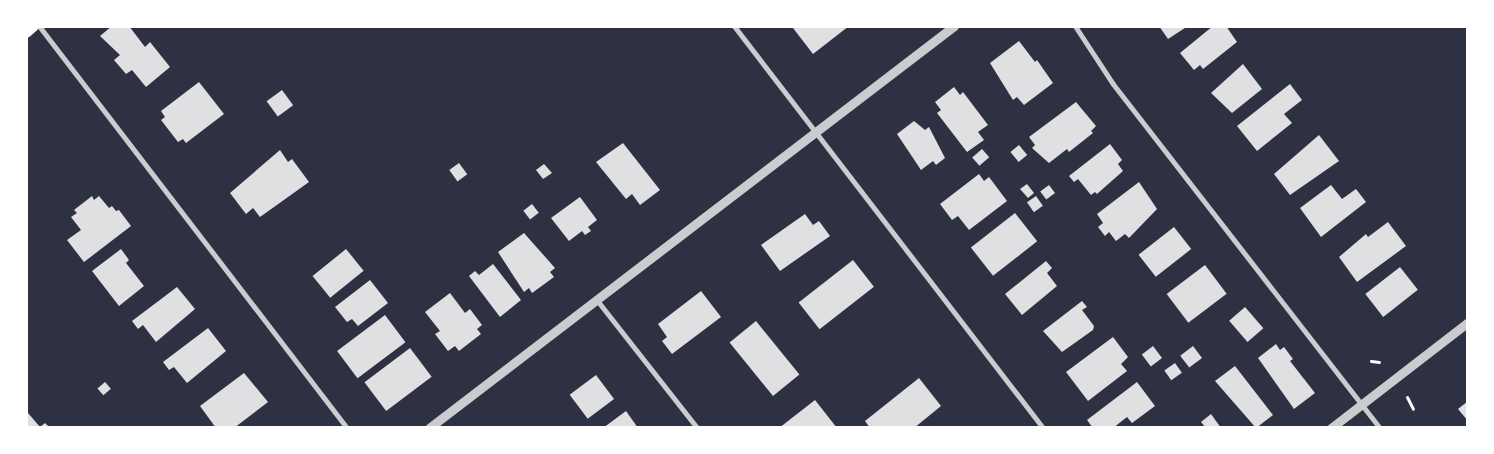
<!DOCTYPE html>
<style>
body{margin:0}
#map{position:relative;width:1494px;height:454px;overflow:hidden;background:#2d3142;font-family:"Public Sans",sans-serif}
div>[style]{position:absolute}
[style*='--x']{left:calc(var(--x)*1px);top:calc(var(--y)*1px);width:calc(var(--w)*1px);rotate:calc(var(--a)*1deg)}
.building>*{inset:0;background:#e0e0e3;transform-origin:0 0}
.path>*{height:3px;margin:-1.5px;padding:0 1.5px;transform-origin:1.5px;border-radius:1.5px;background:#fff}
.minor>*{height:5px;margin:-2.5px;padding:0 2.5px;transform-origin:2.5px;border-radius:2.5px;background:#caccd0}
.tertiary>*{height:9px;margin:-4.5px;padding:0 4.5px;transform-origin:4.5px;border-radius:4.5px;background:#caccd0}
.primary>*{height:12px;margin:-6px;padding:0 6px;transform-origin:6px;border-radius:6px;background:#fff}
span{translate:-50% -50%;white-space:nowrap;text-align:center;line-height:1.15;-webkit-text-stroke:4.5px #fff;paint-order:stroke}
.frame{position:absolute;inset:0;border:28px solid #fff;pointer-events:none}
</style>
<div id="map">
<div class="building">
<div style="clip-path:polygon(112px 26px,129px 26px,145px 47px,150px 42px,170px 67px,146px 87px,132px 70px,126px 74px,114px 60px,120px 55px,100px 36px)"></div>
<div style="clip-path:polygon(795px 26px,849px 26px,813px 54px,793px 28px)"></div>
<div style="clip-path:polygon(1159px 26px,1188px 26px,1168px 39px)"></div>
<div style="clip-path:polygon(1213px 26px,1226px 26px,1237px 42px,1203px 69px,1200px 65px,1194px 70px,1180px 53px)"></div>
<div style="clip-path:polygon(1019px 41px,1035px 62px,1037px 60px,1053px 83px,1024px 105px,1017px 97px,1013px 100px,990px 63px)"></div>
<div style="clip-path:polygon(1243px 64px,1262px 89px,1232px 113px,1211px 93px)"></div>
<div style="clip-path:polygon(199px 82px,224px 114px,186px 143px,183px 139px,178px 142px,161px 120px,165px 117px,161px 111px)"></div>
<div style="clip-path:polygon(1290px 84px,1302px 100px,1284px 114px,1292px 123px,1257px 151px,1237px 126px)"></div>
<div style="clip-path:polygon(954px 87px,960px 95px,963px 92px,988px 125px,978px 132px,984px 140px,967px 152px,937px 113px,941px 110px,935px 102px)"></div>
<div style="left:282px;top:90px;width:19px;height:19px;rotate:54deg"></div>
<div style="clip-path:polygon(1076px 102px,1096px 126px,1091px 131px,1093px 133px,1069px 152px,1067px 149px,1049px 163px,1032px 148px,1035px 145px,1029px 137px)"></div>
<div style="clip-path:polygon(914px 121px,925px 130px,929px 127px,945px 158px,936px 165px,933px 161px,921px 170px,897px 134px)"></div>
<div style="clip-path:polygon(1319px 135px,1339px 161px,1290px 195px,1274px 174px)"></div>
<div style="clip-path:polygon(623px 143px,660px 190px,640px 205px,632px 194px,626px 199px,596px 162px)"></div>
<div style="clip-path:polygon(1110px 144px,1122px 160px,1118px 164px,1123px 171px,1097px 194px,1095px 192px,1091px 195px,1078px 179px,1074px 182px,1069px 176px)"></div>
<div style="left:1019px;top:145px;width:13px;height:11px;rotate:51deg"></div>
<div style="left:982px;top:149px;width:11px;height:13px;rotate:49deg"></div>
<div style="clip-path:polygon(280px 150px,288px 162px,292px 159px,309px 182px,260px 217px,253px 208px,246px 214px,230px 193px)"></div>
<div style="left:459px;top:163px;width:14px;height:12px;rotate:54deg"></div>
<div style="clip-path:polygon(544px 164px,552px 173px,543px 179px,536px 170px)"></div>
<div style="clip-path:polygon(979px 174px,984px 181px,989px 177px,1007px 201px,969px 230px,958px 216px,952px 220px,940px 204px)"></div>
<div style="clip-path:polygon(1139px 182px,1157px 209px,1129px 238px,1125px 234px,1116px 241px,1109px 232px,1105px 236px,1098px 227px,1103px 223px,1097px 214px)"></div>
<div style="clip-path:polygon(1027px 184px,1034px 193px,1028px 198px,1020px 189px)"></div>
<div style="left:1049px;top:185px;width:10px;height:11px;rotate:53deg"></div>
<div style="clip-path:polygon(1331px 185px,1342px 199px,1356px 189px,1366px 202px,1321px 237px,1300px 208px)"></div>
<div style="clip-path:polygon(92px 196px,94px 200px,99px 196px,109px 208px,112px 206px,116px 211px,119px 210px,131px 226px,84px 262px,67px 240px,81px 230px,71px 217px,77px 213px,74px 210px)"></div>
<div style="left:1036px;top:196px;width:12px;height:11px;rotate:55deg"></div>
<div style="clip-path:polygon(580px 197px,597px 220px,588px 227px,591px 231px,585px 235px,582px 231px,569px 241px,551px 218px)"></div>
<div style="left:532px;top:204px;width:11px;height:11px;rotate:52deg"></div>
<div style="left:1015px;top:213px;width:36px;height:56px;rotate:52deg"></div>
<div style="clip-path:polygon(805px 214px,813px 225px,819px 221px,830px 236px,780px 271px,761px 245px)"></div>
<div style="clip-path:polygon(1388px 222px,1406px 246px,1357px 282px,1339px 257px,1366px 234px,1368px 237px)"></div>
<div style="left:1174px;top:227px;width:28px;height:45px;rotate:52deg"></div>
<div style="clip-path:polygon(524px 233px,555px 268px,550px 272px,554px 277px,532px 293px,529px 288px,524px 292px,498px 252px)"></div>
<div style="clip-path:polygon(121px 249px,129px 260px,126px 263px,144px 286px,119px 306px,92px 271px)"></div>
<div style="left:346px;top:249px;width:28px;height:43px;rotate:51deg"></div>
<div style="left:853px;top:260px;width:34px;height:69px;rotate:52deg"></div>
<div style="clip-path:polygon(1046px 261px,1052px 268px,1047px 273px,1057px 286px,1022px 315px,1005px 294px)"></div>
<div style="clip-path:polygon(493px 264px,521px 300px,500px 317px,469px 276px,475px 271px,479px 275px)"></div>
<div style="left:1205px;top:265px;width:36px;height:48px;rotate:53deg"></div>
<div style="left:1400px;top:267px;width:29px;height:44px;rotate:52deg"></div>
<div style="clip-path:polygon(370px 280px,388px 303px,358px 326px,352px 319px,347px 322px,335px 307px)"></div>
<div style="clip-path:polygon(177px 287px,195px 309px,156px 342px,143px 325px,138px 329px,132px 321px)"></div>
<div style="clip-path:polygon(701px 291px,721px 317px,672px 354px,662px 341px,667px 337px,658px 324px)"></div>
<div style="clip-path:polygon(450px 293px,465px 313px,470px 309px,482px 325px,477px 329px,481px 334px,459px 351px,455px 346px,448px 351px,435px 334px,440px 331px,425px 312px)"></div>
<div style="clip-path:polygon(1082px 301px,1087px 307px,1082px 310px,1094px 326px,1093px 330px,1062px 352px,1043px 331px)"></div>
<div style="left:1245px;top:307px;width:28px;height:21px;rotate:49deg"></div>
<div style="left:385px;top:315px;width:34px;height:60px;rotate:53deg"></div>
<div style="left:756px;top:321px;width:69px;height:34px;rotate:51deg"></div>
<div style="clip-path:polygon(208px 328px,226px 351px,187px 383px,174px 367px,169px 370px,163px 362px)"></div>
<div style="clip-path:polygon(1113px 337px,1128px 357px,1121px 364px,1127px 371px,1088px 401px,1066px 372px)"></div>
<div style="clip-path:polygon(1276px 344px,1280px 350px,1284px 347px,1293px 359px,1290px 361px,1315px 393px,1294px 409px,1258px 358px)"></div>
<div style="left:1153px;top:346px;width:15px;height:14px;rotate:53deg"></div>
<div style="left:1193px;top:346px;width:15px;height:16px;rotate:53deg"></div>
<div style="left:410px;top:348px;width:36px;height:57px;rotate:53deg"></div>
<div style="left:1175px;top:363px;width:12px;height:13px;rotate:55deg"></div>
<div style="clip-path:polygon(1235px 366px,1273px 415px,1256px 428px,1215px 381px)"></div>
<div style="clip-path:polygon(244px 373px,268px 402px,234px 428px,216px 428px,200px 406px)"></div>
<div style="left:596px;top:375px;width:30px;height:33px;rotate:53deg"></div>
<div style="clip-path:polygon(919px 378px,941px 406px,914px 428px,870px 428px,865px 421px)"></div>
<div style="left:105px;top:382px;width:9px;height:10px;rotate:49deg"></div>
<div style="clip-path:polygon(1137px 382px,1155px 406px,1132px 423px,1127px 417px,1113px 428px,1093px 428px,1087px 420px)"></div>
<div style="clip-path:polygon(815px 400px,837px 428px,779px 428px)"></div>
<div style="clip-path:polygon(1468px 401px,1468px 421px,1458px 409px)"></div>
<div style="clip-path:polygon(626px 411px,638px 428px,603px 428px)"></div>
<div style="clip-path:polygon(28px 413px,40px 427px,45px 423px,49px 427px,48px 428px,26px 428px)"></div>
<div style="clip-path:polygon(1211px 414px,1221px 428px,1206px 428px,1201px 422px)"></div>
</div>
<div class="path">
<div style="--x:1371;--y:361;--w:8;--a:7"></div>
<div style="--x:1407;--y:397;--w:13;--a:63"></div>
</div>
<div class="minor">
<div style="--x:39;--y:26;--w:506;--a:52.54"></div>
<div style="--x:734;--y:26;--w:507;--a:52.45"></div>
<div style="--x:1075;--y:26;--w:69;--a:56.8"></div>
<div style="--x:1113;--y:84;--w:435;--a:52.2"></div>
<div style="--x:596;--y:299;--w:164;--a:51.9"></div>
</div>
<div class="tertiary">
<div style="--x:429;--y:428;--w:661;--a:-37.44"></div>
<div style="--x:1331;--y:428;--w:173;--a:-37.7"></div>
</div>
<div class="primary">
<div style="--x:26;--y:32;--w:9;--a:-41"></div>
</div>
<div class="frame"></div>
</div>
